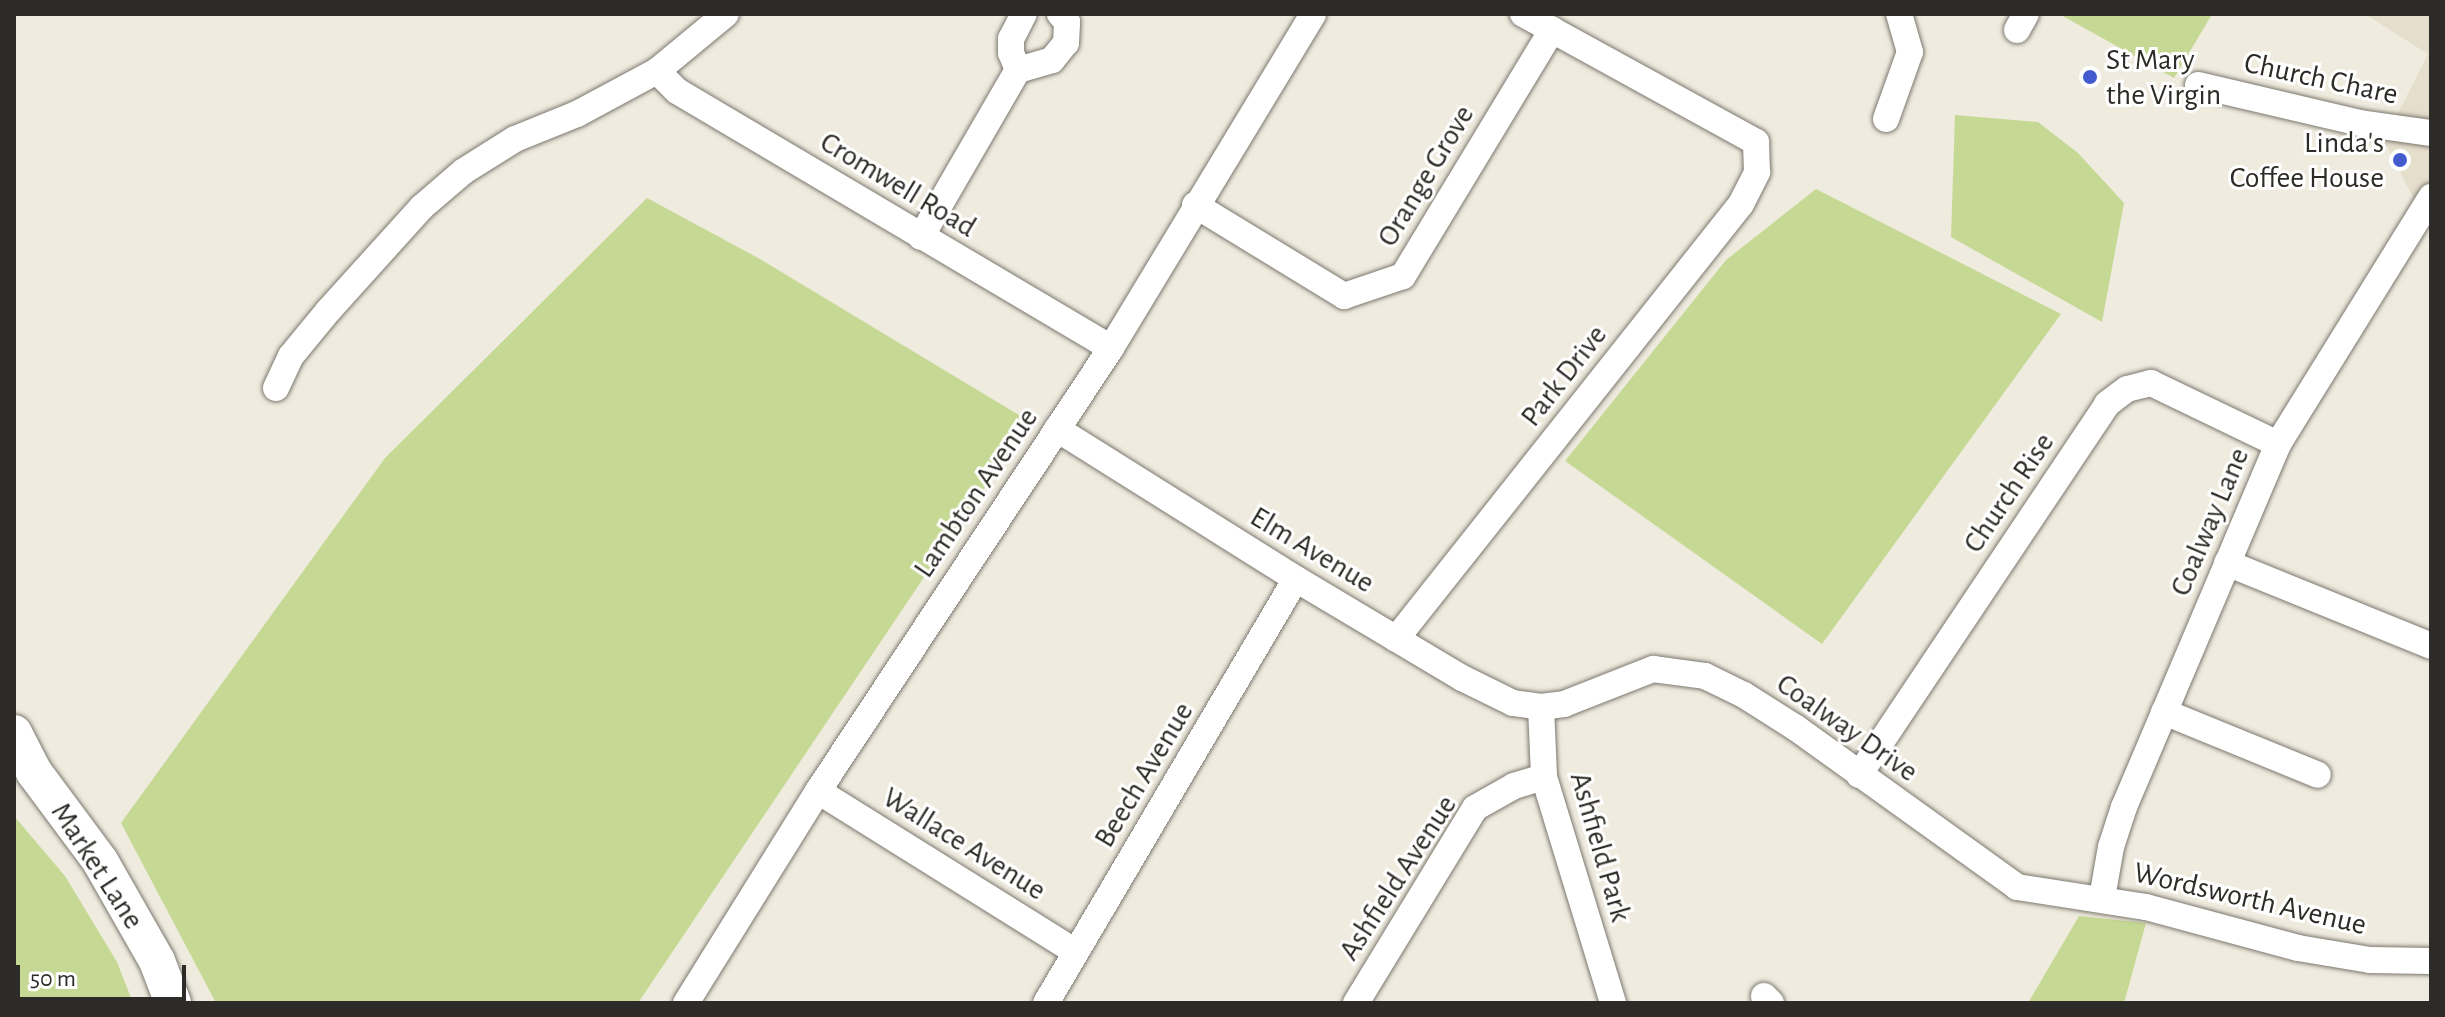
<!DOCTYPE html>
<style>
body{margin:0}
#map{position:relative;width:2445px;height:1017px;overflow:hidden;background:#efebdf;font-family:"Alegreya Sans",sans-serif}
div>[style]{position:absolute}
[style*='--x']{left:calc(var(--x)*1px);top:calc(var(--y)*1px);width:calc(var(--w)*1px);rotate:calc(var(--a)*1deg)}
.built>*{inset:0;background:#e6decd}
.green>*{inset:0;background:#c6d994}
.roads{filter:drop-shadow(0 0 2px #7c786e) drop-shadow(0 0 2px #7c786e)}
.street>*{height:26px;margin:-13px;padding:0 13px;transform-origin:13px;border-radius:13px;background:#fff}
.secondary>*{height:36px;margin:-18px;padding:0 18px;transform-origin:18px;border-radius:18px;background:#fff}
.dots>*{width:22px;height:22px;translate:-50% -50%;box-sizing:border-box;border:4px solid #fff;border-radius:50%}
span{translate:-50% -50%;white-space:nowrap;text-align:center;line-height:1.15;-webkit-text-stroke:6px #fff;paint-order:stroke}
.poi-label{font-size:30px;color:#2d2b27}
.left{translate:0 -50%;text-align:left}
.right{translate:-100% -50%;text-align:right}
.street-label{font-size:30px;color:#2d2b27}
.frame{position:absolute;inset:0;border:16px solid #2d2b27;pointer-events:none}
.scale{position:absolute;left:16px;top:965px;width:170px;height:36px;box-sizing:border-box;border:4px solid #2d2b27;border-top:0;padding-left:10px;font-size:24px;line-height:28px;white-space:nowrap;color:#2d2b27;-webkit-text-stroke:6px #fff;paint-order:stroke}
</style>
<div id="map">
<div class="built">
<div style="clip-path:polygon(2365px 14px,2431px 14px,2431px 207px,2413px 197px,2384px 141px,2428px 54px)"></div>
</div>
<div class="green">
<div style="clip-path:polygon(2208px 14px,2211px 16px,2174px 78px,2061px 15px)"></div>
<div style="clip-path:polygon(1955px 115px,2038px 122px,2078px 153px,2124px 203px,2102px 322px,1951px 237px)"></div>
<div style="clip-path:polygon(1816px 189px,2061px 314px,1822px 644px,1565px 461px,1726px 260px)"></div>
<div style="clip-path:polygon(647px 198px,760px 259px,1029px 421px,638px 1003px,216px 1003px,121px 823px,385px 458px)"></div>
<div style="clip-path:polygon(14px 816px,65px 876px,117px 962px,133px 1003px,14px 1003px)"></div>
<div style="clip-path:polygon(2079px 916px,2146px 923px,2124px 1003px,2028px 1003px)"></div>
</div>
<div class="roads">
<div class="street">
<div style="--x:2017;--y:30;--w:18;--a:-61"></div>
<div style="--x:1018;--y:70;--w:18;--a:-112"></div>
<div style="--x:1011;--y:53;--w:14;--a:-90"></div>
<div style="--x:1011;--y:39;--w:28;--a:-63"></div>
<div style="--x:657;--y:71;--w:28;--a:45"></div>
<div style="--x:677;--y:91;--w:504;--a:30.63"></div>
<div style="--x:2198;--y:85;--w:166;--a:13.2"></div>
<div style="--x:2360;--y:123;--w:72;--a:8"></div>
<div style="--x:1886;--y:119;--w:71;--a:-70.3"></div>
<div style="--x:1910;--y:52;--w:40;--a:-106"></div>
<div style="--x:1195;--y:205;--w:175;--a:31.4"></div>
<div style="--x:1344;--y:296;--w:62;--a:-18.7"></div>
<div style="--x:1403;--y:276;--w:288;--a:-58.8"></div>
<div style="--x:921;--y:237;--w:193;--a:-59.9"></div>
<div style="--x:1018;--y:70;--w:35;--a:-16"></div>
<div style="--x:1052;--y:60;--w:22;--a:-51"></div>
<div style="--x:1066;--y:43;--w:21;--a:-87"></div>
<div style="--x:1067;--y:22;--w:11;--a:-131"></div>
<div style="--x:276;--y:388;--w:35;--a:-65"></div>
<div style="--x:291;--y:356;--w:58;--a:-50.6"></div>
<div style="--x:328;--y:311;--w:140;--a:-47.9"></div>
<div style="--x:422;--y:207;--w:55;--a:-40.6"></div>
<div style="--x:464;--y:171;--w:60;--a:-32.1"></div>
<div style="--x:515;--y:139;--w:67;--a:-22"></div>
<div style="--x:577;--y:114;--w:91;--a:-28.3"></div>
<div style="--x:657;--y:71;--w:89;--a:-39.6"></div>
<div style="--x:1057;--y:429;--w:282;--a:32.1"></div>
<div style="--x:1296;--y:579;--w:193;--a:30.8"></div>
<div style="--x:1462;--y:678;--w:57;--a:26.1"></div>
<div style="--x:1513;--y:703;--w:28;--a:8"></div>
<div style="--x:1541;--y:707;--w:23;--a:-7"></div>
<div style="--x:1564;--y:704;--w:96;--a:-21.5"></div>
<div style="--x:1653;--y:669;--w:52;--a:7.7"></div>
<div style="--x:1705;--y:676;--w:43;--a:26"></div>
<div style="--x:1744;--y:695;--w:62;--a:32.4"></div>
<div style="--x:1796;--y:728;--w:272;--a:35.7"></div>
<div style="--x:2017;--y:887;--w:131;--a:8.8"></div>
<div style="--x:2146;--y:907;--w:157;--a:15.1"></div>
<div style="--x:2298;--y:948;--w:73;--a:9.5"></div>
<div style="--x:2370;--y:960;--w:61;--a:0.9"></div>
<div style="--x:2227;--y:563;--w:220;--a:22.1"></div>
<div style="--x:1396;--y:639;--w:555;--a:-51.58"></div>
<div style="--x:1741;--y:204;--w:36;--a:-63"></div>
<div style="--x:1757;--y:172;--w:30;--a:-92"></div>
<div style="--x:1756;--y:142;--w:266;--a:-151.2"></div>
<div style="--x:1541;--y:707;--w:70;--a:87.5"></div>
<div style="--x:1544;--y:777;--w:236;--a:73"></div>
<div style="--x:2164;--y:712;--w:166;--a:22.2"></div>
<div style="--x:1859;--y:775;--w:446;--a:-56.2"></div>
<div style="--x:2107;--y:404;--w:25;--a:-37"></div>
<div style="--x:2127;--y:389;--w:25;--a:-14"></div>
<div style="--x:2151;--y:383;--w:141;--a:25.7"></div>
<div style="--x:818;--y:791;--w:304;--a:32"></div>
<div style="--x:2102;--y:898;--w:52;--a:-80"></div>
<div style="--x:2111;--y:847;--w:42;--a:-72"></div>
<div style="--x:2124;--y:807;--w:394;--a:-67"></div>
<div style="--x:2278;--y:444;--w:291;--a:-58.2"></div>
<div style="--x:1764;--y:996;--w:10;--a:45"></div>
<div style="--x:686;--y:1003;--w:250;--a:-58.1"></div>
<div style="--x:818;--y:791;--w:531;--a:-56.52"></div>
<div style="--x:1111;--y:348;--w:390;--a:-58.8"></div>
<div style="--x:1046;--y:1003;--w:492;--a:-59.5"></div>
<div style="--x:1356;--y:1003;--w:228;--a:-58.6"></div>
<div style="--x:1475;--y:808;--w:45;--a:-29.4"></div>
<div style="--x:1514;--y:786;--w:31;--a:-17"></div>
</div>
<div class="secondary">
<div style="--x:14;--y:733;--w:44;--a:62.9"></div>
<div style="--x:34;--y:772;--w:111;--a:53.4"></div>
<div style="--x:100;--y:861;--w:115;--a:60.3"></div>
<div style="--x:157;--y:961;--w:45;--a:69.1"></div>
</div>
</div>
<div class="dots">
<div style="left:2090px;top:77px;background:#425bcf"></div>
<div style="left:2400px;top:160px;background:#425bcf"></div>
</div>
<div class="poi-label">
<span class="left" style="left:2106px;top:77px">St Mary<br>the Virgin</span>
<span class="right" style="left:2384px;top:160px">Linda's<br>Coffee House</span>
</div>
<div class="street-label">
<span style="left:2321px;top:79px;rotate:12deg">Church Chare</span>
<span style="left:1426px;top:176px;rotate:-59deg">Orange Grove</span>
<span style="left:898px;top:185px;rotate:31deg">Cromwell Road</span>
<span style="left:1564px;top:376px;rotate:-52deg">Park Drive</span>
<span style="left:976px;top:493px;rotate:-56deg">Lambton Avenue</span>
<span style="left:2009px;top:493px;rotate:-56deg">Church Rise</span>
<span style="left:2210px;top:522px;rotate:-67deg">Coalway Lane</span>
<span style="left:1312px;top:550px;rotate:31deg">Elm Avenue</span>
<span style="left:1847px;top:728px;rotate:35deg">Coalway Drive</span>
<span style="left:1144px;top:775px;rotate:-59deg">Beech Avenue</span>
<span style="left:964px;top:844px;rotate:32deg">Wallace Avenue</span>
<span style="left:1600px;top:847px;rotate:74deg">Ashfield Park</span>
<span style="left:97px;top:866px;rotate:57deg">Market Lane</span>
<span style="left:1398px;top:878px;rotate:-57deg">Ashfield Avenue</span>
<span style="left:2250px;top:899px;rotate:13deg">Wordsworth Avenue</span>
</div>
<div class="frame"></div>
<div class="scale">50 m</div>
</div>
